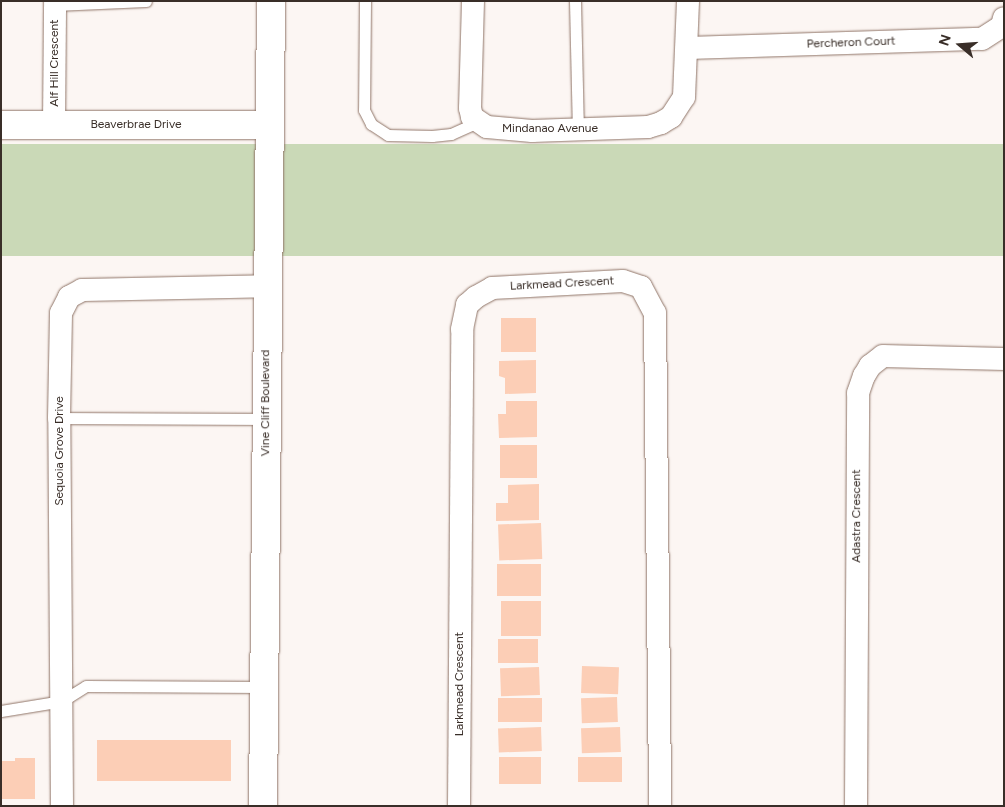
<!DOCTYPE html>
<style>
body{margin:0}
#map{position:relative;width:1005px;height:807px;overflow:hidden;background:#fcf6f3;font-family:Figtree,sans-serif}
div>[style]{position:absolute}
[style*='--x']{left:calc(var(--x)*1px);top:calc(var(--y)*1px);width:calc(var(--w)*1px);rotate:calc(var(--a)*1deg)}
.green>*{inset:0;background:#cad9b7;transform-origin:0 0}
.building>*{inset:0;background:#fcceb6;transform-origin:0 0}
.roads{filter:drop-shadow(0 0 1px #907568) drop-shadow(0 0 1px #907568)}
.service>*{height:11px;margin:-5.5px;padding:0 5.5px;transform-origin:5.5px;border-radius:5.5px;background:#fff}
.minor>*{height:22px;margin:-11px;padding:0 11px;transform-origin:11px;border-radius:11px;background:#fff}
.tertiary>*{height:28px;margin:-14px;padding:0 14px;transform-origin:14px;border-radius:14px;background:#fff}
span{translate:-50% -50%;white-space:nowrap;text-align:center;line-height:1.15;-webkit-text-stroke:4.5px #fff;paint-order:stroke}
.street-label{font-size:12px;color:#392e28}
.frame{position:absolute;inset:0;border:2px solid #392e28;pointer-events:none}
.north{position:absolute;left:935px;top:20px;width:50px;height:50px;-webkit-text-stroke:4px #fff;paint-order:stroke;rotate:288deg;font-size:14px;font-weight:700;line-height:20px;text-align:center;color:#392e28}
.north::after{content:'';display:block;margin:auto;width:18px;height:22px;background:#392e28;clip-path:polygon(50% 0,100% 100%,50% 72%,0 100%)}
</style>
<div id="map">
<div class="green">
<div style="left:1004px;top:144px;width:112px;height:1003px;rotate:90deg"></div>
</div>
<div class="building">
<div style="left:501px;top:318px;width:35px;height:34px"></div>
<div style="clip-path:polygon(536px 360px,536px 393px,505px 394px,505px 378px,499px 376px,499px 361px)"></div>
<div style="clip-path:polygon(506px 401px,537px 401px,537px 437px,499px 438px,498px 414px,506px 414px)"></div>
<div style="left:500px;top:445px;width:37px;height:33px"></div>
<div style="clip-path:polygon(539px 484px,539px 520px,496px 521px,496px 503px,508px 503px,508px 485px)"></div>
<div style="left:541px;top:523px;width:36px;height:43px;rotate:88deg"></div>
<div style="left:497px;top:564px;width:44px;height:32px"></div>
<div style="left:501px;top:601px;width:40px;height:35px"></div>
<div style="left:498px;top:639px;width:40px;height:24px"></div>
<div style="left:582px;top:666px;width:37px;height:27px;rotate:2deg"></div>
<div style="left:539px;top:667px;width:28px;height:39px;rotate:88deg"></div>
<div style="left:617px;top:697px;width:25px;height:36px;rotate:88deg"></div>
<div style="left:542px;top:698px;width:24px;height:44px;rotate:90deg"></div>
<div style="left:541px;top:727px;width:24px;height:43px;rotate:88deg"></div>
<div style="left:620px;top:727px;width:25px;height:39px;rotate:88deg"></div>
<div style="left:97px;top:740px;width:134px;height:41px"></div>
<div style="left:499px;top:757px;width:42px;height:27px"></div>
<div style="left:578px;top:757px;width:44px;height:25px"></div>
<div style="clip-path:polygon(15px 758px,35px 758px,35px 799px,1px 799px,1px 761px,15px 761px)"></div>
</div>
<div class="roads">
<div class="service">
<div style="--x:365;--y:1;--w:109;--a:90.5"></div>
<div style="--x:364;--y:110;--w:16;--a:63"></div>
<div style="--x:371;--y:124;--w:20;--a:33"></div>
<div style="--x:388;--y:135;--w:44;--a:1.3"></div>
<div style="--x:432;--y:136;--w:19;--a:-6"></div>
<div style="--x:451;--y:134;--w:30;--a:-24"></div>
<div style="--x:575;--y:1;--w:129;--a:88.7"></div>
<div style="--x:55;--y:5;--w:91;--a:-2.5"></div>
<div style="--x:59;--y:418;--w:207;--a:0.3"></div>
<div style="--x:1;--y:711;--w:62;--a:-9.3"></div>
<div style="--x:62;--y:701;--w:28;--a:-32"></div>
<div style="--x:86;--y:686;--w:178;--a:0.3"></div>
</div>
<div class="minor">
<div style="--x:473;--y:1;--w:107;--a:91.6"></div>
<div style="--x:470;--y:108;--w:9;--a:77"></div>
<div style="--x:472;--y:117;--w:18;--a:34"></div>
<div style="--x:487;--y:127;--w:45;--a:5.1"></div>
<div style="--x:532;--y:131;--w:116;--a:-2"></div>
<div style="--x:648;--y:127;--w:14;--a:-17"></div>
<div style="--x:661;--y:123;--w:12;--a:-31"></div>
<div style="--x:671;--y:117;--w:24;--a:-57"></div>
<div style="--x:684;--y:97;--w:96;--a:-87.6"></div>
<div style="--x:688;--y:48;--w:294;--a:-1.8"></div>
<div style="--x:982;--y:39;--w:24;--a:-33"></div>
<div style="--x:1002;--y:26;--w:8;--a:-76"></div>
<div style="--x:54;--y:125;--w:124;--a:-89.5"></div>
<div style="--x:62;--y:806;--w:388;--a:-90.4"></div>
<div style="--x:59;--y:418;--w:105;--a:-88.9"></div>
<div style="--x:61;--y:313;--w:18;--a:-63"></div>
<div style="--x:69;--y:297;--w:15;--a:-28"></div>
<div style="--x:82;--y:290;--w:185;--a:-1.2"></div>
<div style="--x:459;--y:806;--w:477;--a:-89.6"></div>
<div style="--x:462;--y:329;--w:25;--a:-78"></div>
<div style="--x:467;--y:305;--w:12;--a:-42"></div>
<div style="--x:476;--y:297;--w:18;--a:-29"></div>
<div style="--x:492;--y:288;--w:131;--a:-3.1"></div>
<div style="--x:623;--y:281;--w:19;--a:18"></div>
<div style="--x:641;--y:287;--w:30;--a:62"></div>
<div style="--x:655;--y:313;--w:493;--a:89.4"></div>
<div style="--x:856;--y:806;--w:413;--a:-89.7"></div>
<div style="--x:858;--y:393;--w:18;--a:-71"></div>
<div style="--x:864;--y:376;--w:12;--a:-59"></div>
<div style="--x:870;--y:366;--w:16;--a:-38"></div>
<div style="--x:883;--y:356;--w:121;--a:1.4"></div>
</div>
<div class="tertiary">
<div style="--x:1;--y:125;--w:269;--a:0"></div>
<div style="--x:263;--y:806;--w:805;--a:-89.43"></div>
</div>
</div>
<div class="street-label">
<span style="left:851px;top:43px;rotate:-2deg">Percheron Court</span>
<span style="left:55px;top:63px;rotate:-90deg">Alf Hill Crescent</span>
<span style="left:136px;top:125px">Beaverbrae Drive</span>
<span style="left:550px;top:129px">Mindanao Avenue</span>
<span style="left:562px;top:284px;rotate:-3deg">Larkmead Crescent</span>
<span style="left:266px;top:403px;rotate:-90deg">Vine Cliff Boulevard</span>
<span style="left:60px;top:451px;rotate:-90deg">Sequoia Grove Drive</span>
<span style="left:857px;top:516px;rotate:-90deg">Adastra Crescent</span>
<span style="left:460px;top:684px;rotate:-90deg">Larkmead Crescent</span>
</div>
<div class="frame"></div>
<div class="north">N</div>
</div>
